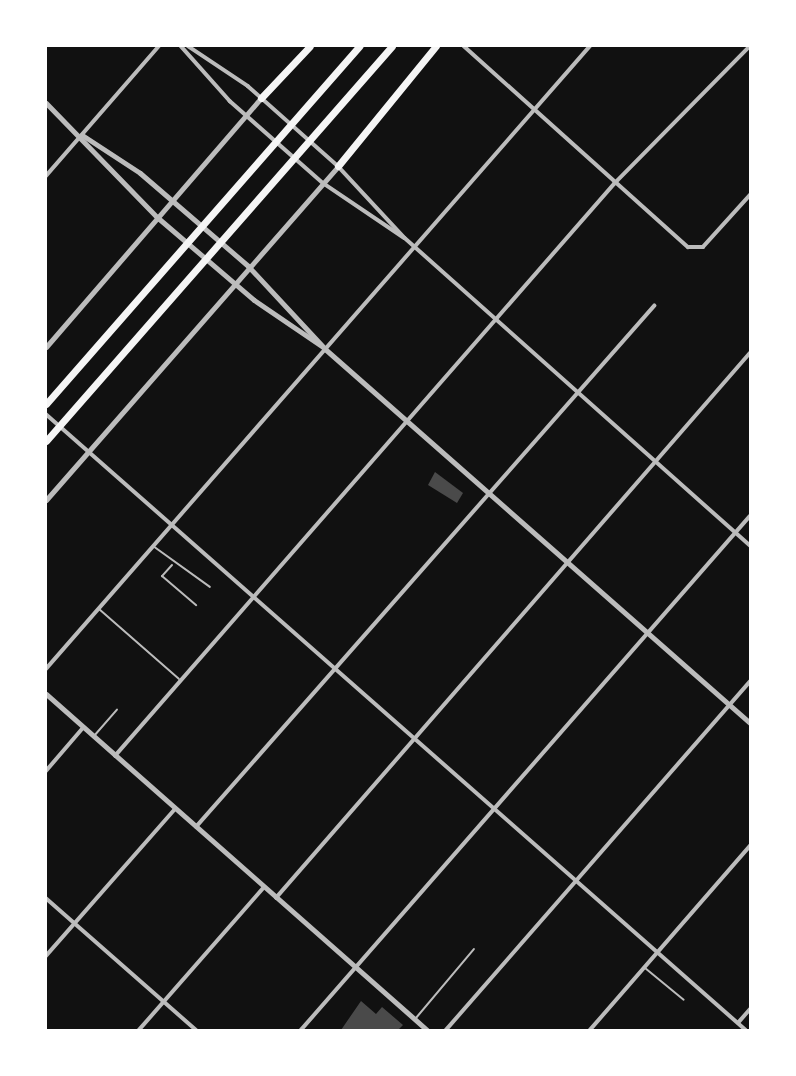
<!DOCTYPE html>
<style>
body{margin:0}
#map{position:relative;width:796px;height:1076px;overflow:hidden;background:#111;font-family:Lora,serif}
div>[style]{position:absolute}
[style*='--x']{left:calc(var(--x)*1px);top:calc(var(--y)*1px);width:calc(var(--w)*1px);rotate:calc(var(--a)*1deg)}
.building>*{inset:0;background:#4a4a4a}
.service>*{height:2px;margin:-1px;padding:0 1px;transform-origin:1px;border-radius:1px;background:#bcbcbc}
.minor>*{height:3.5px;margin:-1.75px;padding:0 1.75px;transform-origin:1.75px;border-radius:1.75px;background:#bcbcbc}
.tertiary>*{height:5px;margin:-2.5px;padding:0 2.5px;transform-origin:2.5px;border-radius:2.5px;background:#bcbcbc}
.motorway>*{height:7px;margin:-3.5px;padding:0 3.5px;transform-origin:3.5px;border-radius:3.5px;background:#f5f5f5}
span{translate:-50% -50%;white-space:nowrap;text-align:center;line-height:1.15;-webkit-text-stroke:7px #fff;paint-order:stroke}
.frame{position:absolute;inset:0;border:47px solid #fff;pointer-events:none}
</style>
<div id="map">
<div class="building">
<div style="clip-path:polygon(435px 472px,463px 493px,457px 503px,428px 485px)"></div>
<div style="clip-path:polygon(361px 1001px,376px 1014px,382px 1007px,403px 1025px,398px 1030px,341px 1030px)"></div>
</div>
<div class="service">
<div style="--x:153;--y:546;--w:70;--a:35.7"></div>
<div style="--x:172;--y:565;--w:15;--a:132"></div>
<div style="--x:162;--y:576;--w:45;--a:40.5"></div>
<div style="--x:99;--y:609;--w:106;--a:41.2"></div>
<div style="--x:94;--y:736;--w:35;--a:-49"></div>
<div style="--x:645;--y:968;--w:50;--a:39.4"></div>
<div style="--x:416;--y:1018;--w:90;--a:-50"></div>
</div>
<div class="minor">
<div style="--x:181;--y:46;--w:74;--a:48.3"></div>
<div style="--x:230;--y:101;--w:124;--a:41.4"></div>
<div style="--x:323;--y:183;--w:97;--a:34"></div>
<div style="--x:188;--y:46;--w:72;--a:33.7"></div>
<div style="--x:248;--y:86;--w:120;--a:41.6"></div>
<div style="--x:338;--y:166;--w:98;--a:47.1"></div>
<div style="--x:405;--y:238;--w:462;--a:41.7"></div>
<div style="--x:464;--y:46;--w:301;--a:41.9"></div>
<div style="--x:688;--y:247;--w:15;--a:0"></div>
<div style="--x:703;--y:247;--w:70;--a:-47.9"></div>
<div style="--x:46;--y:176;--w:172;--a:-49"></div>
<div style="--x:46;--y:414;--w:932;--a:41.35"></div>
<div style="--x:46;--y:669;--w:827;--a:-48.87"></div>
<div style="--x:115;--y:756;--w:759;--a:-48.9"></div>
<div style="--x:614;--y:184;--w:194;--a:-45.4"></div>
<div style="--x:46;--y:771;--w:57;--a:-49.3"></div>
<div style="--x:196;--y:827;--w:694;--a:-48.68"></div>
<div style="--x:46;--y:898;--w:200;--a:41.3"></div>
<div style="--x:276;--y:898;--w:722;--a:-48.99"></div>
<div style="--x:46;--y:956;--w:196;--a:-48.7"></div>
<div style="--x:738;--y:1023;--w:18;--a:-49"></div>
<div style="--x:139;--y:1030;--w:190;--a:-48.8"></div>
<div style="--x:301;--y:1030;--w:682;--a:-48.86"></div>
<div style="--x:446;--y:1030;--w:462;--a:-48.9"></div>
<div style="--x:590;--y:1030;--w:244;--a:-49"></div>
</div>
<div class="tertiary">
<div style="--x:46;--y:103;--w:161;--a:45.8"></div>
<div style="--x:158;--y:218;--w:126;--a:40.5"></div>
<div style="--x:254;--y:300;--w:83;--a:34.3"></div>
<div style="--x:82;--y:135;--w:69;--a:33.2"></div>
<div style="--x:140;--y:173;--w:143;--a:40.7"></div>
<div style="--x:248;--y:266;--w:113;--a:47.1"></div>
<div style="--x:325;--y:349;--w:566;--a:41.35"></div>
<div style="--x:46;--y:347;--w:329;--a:-49.2"></div>
<div style="--x:46;--y:500;--w:444;--a:-48.8"></div>
<div style="--x:46;--y:694;--w:508;--a:41.41"></div>
</div>
<div class="motorway">
<div style="--x:261;--y:98;--w:71;--a:-46.7"></div>
<div style="--x:338;--y:166;--w:155;--a:-50.8"></div>
<div style="--x:46;--y:404;--w:476;--a:-48.8"></div>
<div style="--x:46;--y:441;--w:525;--a:-48.78"></div>
</div>
<div class="frame"></div>
</div>
